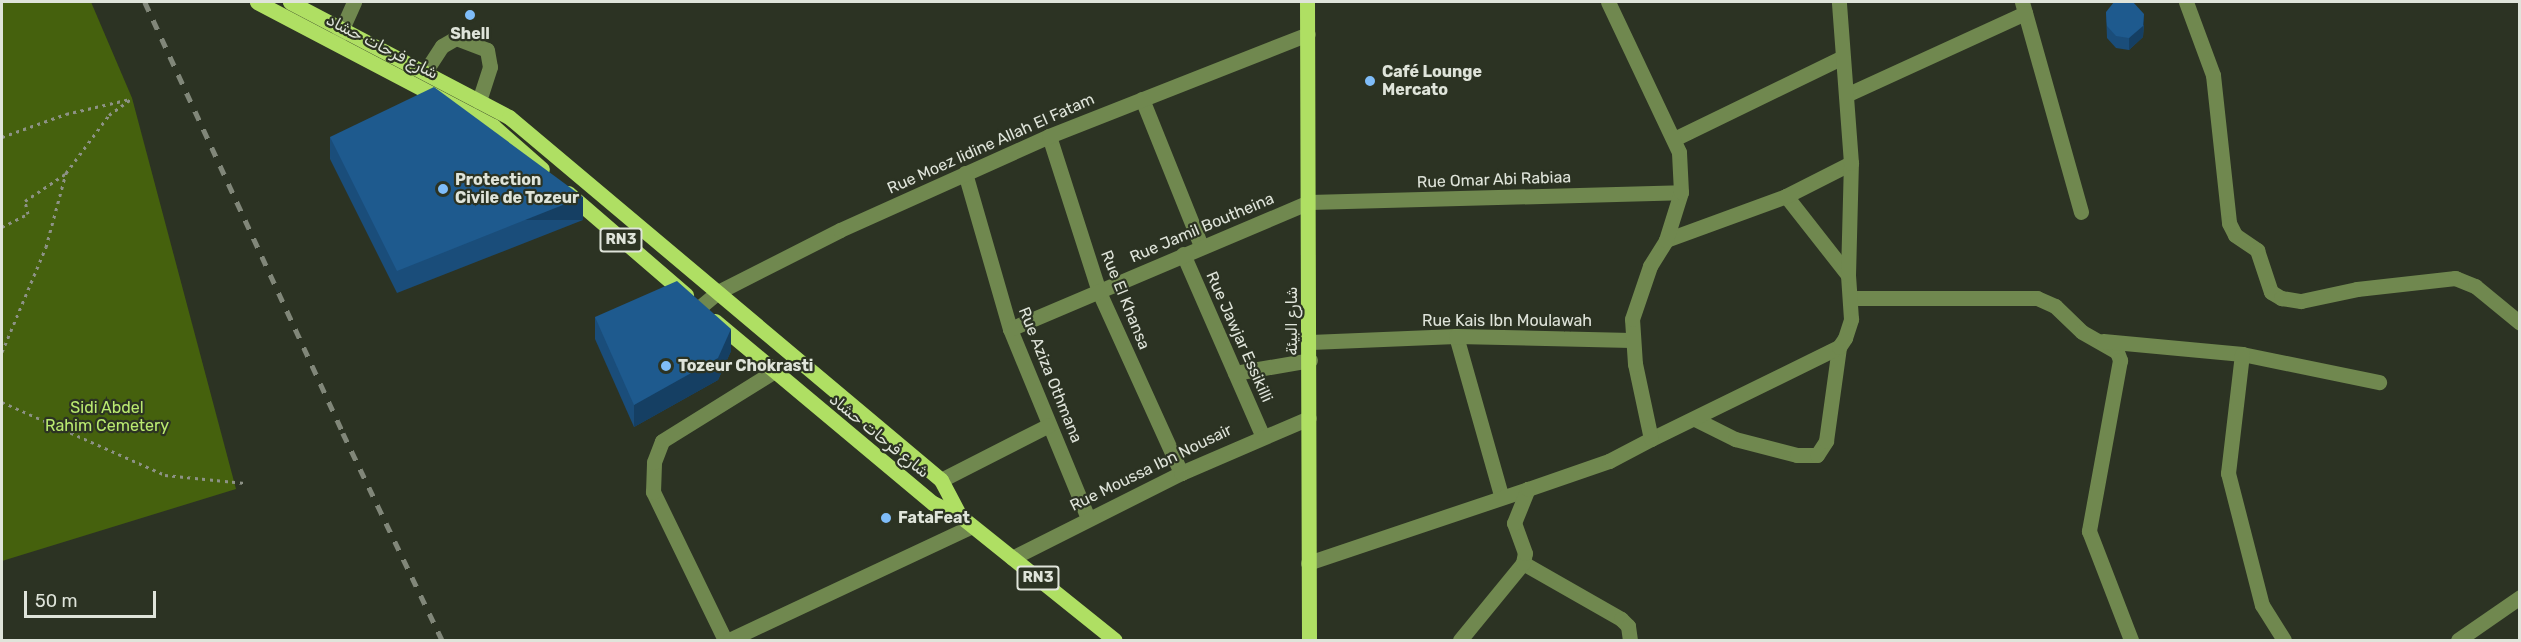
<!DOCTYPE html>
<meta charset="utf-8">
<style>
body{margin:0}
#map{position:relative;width:2521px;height:642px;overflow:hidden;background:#2c3323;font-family:Rubik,Cairo,sans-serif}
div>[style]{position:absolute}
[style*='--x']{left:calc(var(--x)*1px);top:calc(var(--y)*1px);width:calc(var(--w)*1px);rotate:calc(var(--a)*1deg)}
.green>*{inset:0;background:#45610d}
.path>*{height:3px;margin-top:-1.5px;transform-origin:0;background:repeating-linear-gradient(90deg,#8d9286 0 3px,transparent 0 7.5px)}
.minor>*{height:15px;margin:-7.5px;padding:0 7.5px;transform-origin:7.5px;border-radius:7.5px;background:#70884f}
.major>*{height:15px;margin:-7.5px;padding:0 7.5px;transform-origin:7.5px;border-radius:7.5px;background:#afdf63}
.rail>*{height:4.5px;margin-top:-2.25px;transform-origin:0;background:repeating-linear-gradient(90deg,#818779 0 10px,transparent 0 20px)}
.wall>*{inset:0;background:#1a4d7a}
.shaded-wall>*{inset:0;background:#153f63;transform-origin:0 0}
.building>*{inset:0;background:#1e5a8e}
.dots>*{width:16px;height:16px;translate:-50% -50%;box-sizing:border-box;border:3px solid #2c3323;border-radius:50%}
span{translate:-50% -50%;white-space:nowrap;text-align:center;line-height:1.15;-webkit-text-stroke:4.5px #2c3323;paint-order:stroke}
.shield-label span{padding:2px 4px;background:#2c3323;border:2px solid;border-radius:4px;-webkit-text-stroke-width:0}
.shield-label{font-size:15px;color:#dfe4da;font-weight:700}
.poi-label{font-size:16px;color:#dfe4da;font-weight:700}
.left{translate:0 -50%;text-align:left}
.street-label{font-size:16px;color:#dfe4da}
.park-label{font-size:16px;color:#baea70}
.frame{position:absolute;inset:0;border:3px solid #dfe4da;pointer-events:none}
.scale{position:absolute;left:24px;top:591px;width:132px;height:27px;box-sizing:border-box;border:3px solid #dfe4da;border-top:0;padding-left:8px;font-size:18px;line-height:21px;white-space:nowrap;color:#dfe4da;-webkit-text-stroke:4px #2c3323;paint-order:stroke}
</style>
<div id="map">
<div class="green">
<div style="clip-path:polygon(2px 2px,91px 2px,132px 98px,236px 489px,2px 561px)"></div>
</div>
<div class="path">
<div style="--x:2;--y:137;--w:68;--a:-19.8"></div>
<div style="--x:66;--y:114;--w:66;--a:-13.2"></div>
<div style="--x:2;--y:227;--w:29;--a:-27"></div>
<div style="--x:28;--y:214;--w:13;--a:-103"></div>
<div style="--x:25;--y:201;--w:48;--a:-34"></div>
<div style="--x:2;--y:352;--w:114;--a:-67.3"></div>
<div style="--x:46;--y:247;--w:77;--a:-74.9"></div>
<div style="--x:66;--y:173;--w:72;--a:-53.4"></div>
<div style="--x:109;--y:115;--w:29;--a:-36"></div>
<div style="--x:2;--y:402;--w:179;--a:24.1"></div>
<div style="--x:165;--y:475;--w:80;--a:5.7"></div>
</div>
<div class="minor">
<div style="--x:2022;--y:2;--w:218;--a:74.3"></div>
<div style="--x:2186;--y:2;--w:78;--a:69.7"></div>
<div style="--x:2213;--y:75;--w:149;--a:83.8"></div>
<div style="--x:2229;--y:223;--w:13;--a:63"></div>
<div style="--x:2235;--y:235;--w:27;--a:34"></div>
<div style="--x:2257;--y:250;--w:44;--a:71.6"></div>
<div style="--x:2271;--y:292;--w:12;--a:31"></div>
<div style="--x:2281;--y:298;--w:20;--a:9"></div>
<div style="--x:2301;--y:301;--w:57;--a:-12.1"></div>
<div style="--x:2357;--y:289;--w:99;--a:-6.4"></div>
<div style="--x:2455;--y:278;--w:22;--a:22"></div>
<div style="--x:2475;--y:286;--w:58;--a:39.4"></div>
<div style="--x:337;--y:40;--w:42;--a:-65.9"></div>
<div style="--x:425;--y:72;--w:31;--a:-57"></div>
<div style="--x:442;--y:46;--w:16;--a:-30"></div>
<div style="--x:456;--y:38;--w:33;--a:21"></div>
<div style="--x:487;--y:50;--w:17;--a:80"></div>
<div style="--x:490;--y:67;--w:36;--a:108"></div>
<div style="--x:1846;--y:95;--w:197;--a:-24.6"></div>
<div style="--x:1142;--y:99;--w:158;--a:68.1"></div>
<div style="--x:1049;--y:136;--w:164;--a:72.2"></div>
<div style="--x:1099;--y:292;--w:199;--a:65.6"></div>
<div style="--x:1674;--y:139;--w:186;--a:-25.9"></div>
<div style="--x:965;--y:173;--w:162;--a:73.9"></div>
<div style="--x:1010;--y:329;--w:204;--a:67.6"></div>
<div style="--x:1786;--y:196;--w:100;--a:51.9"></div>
<div style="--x:1666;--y:240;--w:128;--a:-20.1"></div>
<div style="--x:1786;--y:196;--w:73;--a:-26.9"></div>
<div style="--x:1183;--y:254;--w:197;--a:66.4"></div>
<div style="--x:1851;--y:298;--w:186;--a:0"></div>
<div style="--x:2037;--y:298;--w:20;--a:24"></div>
<div style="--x:2055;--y:306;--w:37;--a:44"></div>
<div style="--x:2082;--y:332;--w:40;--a:29.7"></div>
<div style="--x:2117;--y:352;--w:9;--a:69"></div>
<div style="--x:2120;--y:360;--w:174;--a:100.3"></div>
<div style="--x:2089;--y:531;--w:117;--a:68.9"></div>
<div style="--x:700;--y:307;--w:23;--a:-40"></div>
<div style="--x:718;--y:292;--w:137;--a:-26.9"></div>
<div style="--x:840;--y:230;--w:229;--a:-24.2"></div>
<div style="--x:1049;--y:136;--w:278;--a:-21.5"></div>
<div style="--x:1010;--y:329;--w:325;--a:-23"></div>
<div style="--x:1309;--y:202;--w:372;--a:-1.5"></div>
<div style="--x:1456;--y:336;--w:165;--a:74.2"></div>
<div style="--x:2103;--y:341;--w:140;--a:5.3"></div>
<div style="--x:2242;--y:354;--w:140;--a:11.6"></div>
<div style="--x:1310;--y:342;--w:146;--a:-2.4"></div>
<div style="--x:1456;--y:336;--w:175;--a:1.3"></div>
<div style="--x:2242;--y:354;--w:120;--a:96.7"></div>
<div style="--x:2228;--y:473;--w:136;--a:75.6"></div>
<div style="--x:2262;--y:605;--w:41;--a:57.8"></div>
<div style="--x:1235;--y:373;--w:76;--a:-9.8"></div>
<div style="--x:1695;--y:419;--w:45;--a:26.6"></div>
<div style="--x:1735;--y:439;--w:64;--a:14.5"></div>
<div style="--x:1797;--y:455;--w:20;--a:0"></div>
<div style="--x:1817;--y:455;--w:17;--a:-57"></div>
<div style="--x:1826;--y:441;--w:95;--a:-82.1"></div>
<div style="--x:1651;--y:439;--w:209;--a:-26.1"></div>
<div style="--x:1839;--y:347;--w:11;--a:-56"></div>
<div style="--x:1845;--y:338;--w:20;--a:-72"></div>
<div style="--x:1851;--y:319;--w:44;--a:-93.9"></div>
<div style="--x:1848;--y:275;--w:112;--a:-88.5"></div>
<div style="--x:1851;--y:163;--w:161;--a:-94.3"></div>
<div style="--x:941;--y:480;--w:121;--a:-27"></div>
<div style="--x:1012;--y:558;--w:189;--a:-26.7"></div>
<div style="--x:1181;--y:473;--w:139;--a:-23.3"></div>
<div style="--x:1308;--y:563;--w:232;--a:-18.6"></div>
<div style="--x:1523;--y:563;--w:113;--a:29.7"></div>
<div style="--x:1621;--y:619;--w:10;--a:45"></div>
<div style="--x:1628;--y:626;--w:14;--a:82"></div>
<div style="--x:725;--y:640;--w:165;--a:-115.9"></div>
<div style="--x:653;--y:492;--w:30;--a:-88"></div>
<div style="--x:654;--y:462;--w:22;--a:-69"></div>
<div style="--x:662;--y:441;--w:131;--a:-31.9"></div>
<div style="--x:729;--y:640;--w:268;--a:-25.1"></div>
<div style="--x:1460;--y:640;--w:99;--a:-50.7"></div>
<div style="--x:1523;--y:563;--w:10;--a:-79"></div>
<div style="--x:1525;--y:553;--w:32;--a:-110"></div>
<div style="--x:1514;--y:523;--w:37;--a:-68"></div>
<div style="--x:1528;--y:489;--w:86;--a:-19.1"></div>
<div style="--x:1609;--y:461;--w:47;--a:-27.6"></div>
<div style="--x:1651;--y:439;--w:77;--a:-102"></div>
<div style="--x:1635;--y:364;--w:45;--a:-93.8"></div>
<div style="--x:1632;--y:319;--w:56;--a:-71.2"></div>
<div style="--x:1650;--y:266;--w:31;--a:-58"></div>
<div style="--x:1666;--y:240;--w:50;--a:-72.6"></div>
<div style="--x:1681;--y:192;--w:40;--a:-92.9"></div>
<div style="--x:1679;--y:152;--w:166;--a:-115.3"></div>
<div style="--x:2458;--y:640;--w:75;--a:-34.7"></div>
</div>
<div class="major">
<div style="--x:257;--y:2;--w:267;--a:27.7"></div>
<div style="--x:493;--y:126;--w:65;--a:41.3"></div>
<div style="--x:290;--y:2;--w:247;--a:27.7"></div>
<div style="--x:509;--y:117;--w:564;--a:40.04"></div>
<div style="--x:941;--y:480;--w:41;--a:62.2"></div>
<div style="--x:1307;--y:2;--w:638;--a:89.82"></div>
<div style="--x:568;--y:193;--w:156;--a:40.8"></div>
<div style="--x:715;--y:321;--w:284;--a:39.9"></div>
<div style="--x:933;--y:503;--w:30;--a:26"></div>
<div style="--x:960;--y:516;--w:198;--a:38.7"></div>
</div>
<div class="rail">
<div style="--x:145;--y:2;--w:474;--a:65.3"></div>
<div style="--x:343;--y:433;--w:229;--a:64.4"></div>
</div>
<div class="wall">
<div style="clip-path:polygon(2106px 12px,2144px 25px,2143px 37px,2129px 50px,2116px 48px,2107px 38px)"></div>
<div style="clip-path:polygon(330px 137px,583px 220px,397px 293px,330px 159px)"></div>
<div style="clip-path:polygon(595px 317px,731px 351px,718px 380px,634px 427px,595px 339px)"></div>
</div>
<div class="shaded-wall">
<div style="clip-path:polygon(2144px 14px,2143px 37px,2129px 50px,2129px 38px)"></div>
<div style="left:583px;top:197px;width:23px;height:200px;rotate:90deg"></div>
<div style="clip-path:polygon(731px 329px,731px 351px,718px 380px,634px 427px,634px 405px)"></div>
</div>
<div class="building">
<div style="clip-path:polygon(2114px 2px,2133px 2px,2144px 14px,2143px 26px,2129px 38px,2116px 36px,2107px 26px,2106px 12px)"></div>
<div style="clip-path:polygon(434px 87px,583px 197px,397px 271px,330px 137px)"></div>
<div style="clip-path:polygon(677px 281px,731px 329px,718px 358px,634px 405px,595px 317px)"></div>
</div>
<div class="dots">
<div style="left:470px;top:15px;background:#7fbdf9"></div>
<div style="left:1370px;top:81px;background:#7fbdf9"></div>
<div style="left:443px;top:189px;background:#7fbdf9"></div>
<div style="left:666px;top:366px;background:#7fbdf9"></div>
<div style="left:886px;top:518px;background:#7fbdf9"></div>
</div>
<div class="shield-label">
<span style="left:621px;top:240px">RN3</span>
<span style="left:1038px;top:578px">RN3</span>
</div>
<div class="poi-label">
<span style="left:470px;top:34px">Shell</span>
<span class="left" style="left:1382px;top:81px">Café Lounge<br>Mercato</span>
<span class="left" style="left:455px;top:189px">Protection<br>Civile de Tozeur</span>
<span class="left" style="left:678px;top:366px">Tozeur Chokrasti</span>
<span class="left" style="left:898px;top:518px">FataFeat</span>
</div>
<div class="street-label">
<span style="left:382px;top:47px;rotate:27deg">شارع فرحات حشاد</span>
<span style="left:991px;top:144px;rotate:-24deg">Rue Moez lidine Allah El Fatam</span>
<span style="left:1494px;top:180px;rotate:-2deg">Rue Omar Abi Rabiaa</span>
<span style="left:1202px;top:228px;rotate:-23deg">Rue Jamil Boutheina</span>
<span style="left:1125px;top:300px;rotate:68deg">Rue El Khansa</span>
<span style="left:1292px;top:321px;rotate:-90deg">شارع البيئة</span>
<span style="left:1507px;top:321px">Rue Kais Ibn Moulawah</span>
<span style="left:1239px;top:337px;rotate:66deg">Rue Jawjar Essikilli</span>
<span style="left:1050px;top:375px;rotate:68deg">Rue Aziza Othmana</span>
<span style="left:879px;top:436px;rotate:39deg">شارع فرحات حشاد</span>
<span style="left:1151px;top:468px;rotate:-26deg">Rue Moussa Ibn Nousair</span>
</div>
<div class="park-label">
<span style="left:107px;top:417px">Sidi Abdel<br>Rahim Cemetery</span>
</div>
<div class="frame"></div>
<div class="scale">50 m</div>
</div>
